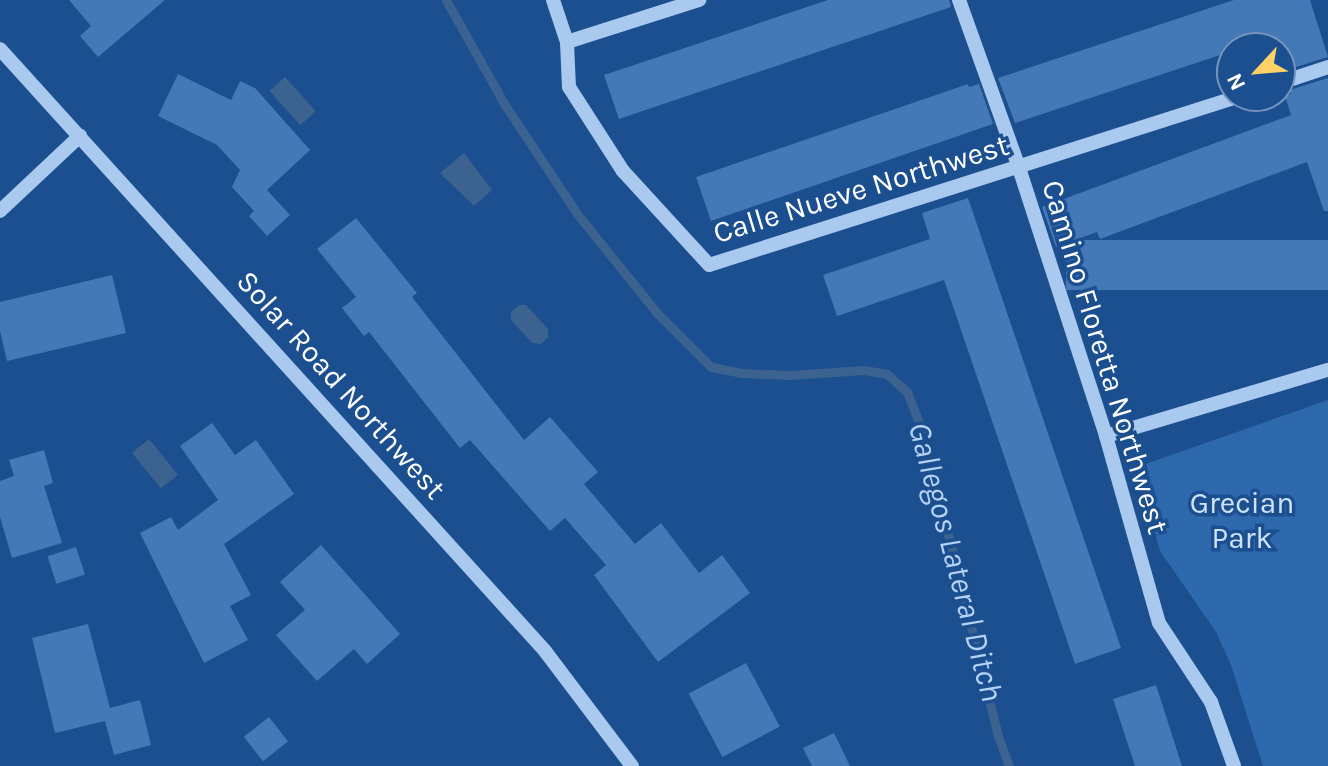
<!DOCTYPE html>
<style>
body{margin:0}
#map{position:relative;width:1328px;height:766px;overflow:hidden;background:#1b4f8f;font-family:Karla,sans-serif}
div>[style]{position:absolute}
[style*='--x']{left:calc(var(--x)*1px);top:calc(var(--y)*1px);width:calc(var(--w)*1px);rotate:calc(var(--a)*1deg)}
.green>*{inset:0;background:#2e69ad}
.water>*{inset:0;background:#3c6290;transform-origin:0 0}
.stream>*{height:9px;margin:-4.5px;padding:0 4.5px;transform-origin:4.5px;border-radius:4.5px;background:#3c6290}
.building>*{inset:0;background:#4478b7;transform-origin:0 0}
.minor>*{height:14px;margin:-7px;padding:0 7px;transform-origin:7px;border-radius:7px;background:#a9c9ee}
span{translate:-50% -50%;white-space:nowrap;text-align:center;line-height:1.15;-webkit-text-stroke:7px #1b4f8f;paint-order:stroke}
.street-label{font-size:30px;color:#fff}
.park-label{font-size:30px;color:#cfe3fa}
.water-label{font-size:32px;color:#b5d3f5;font-style:italic}
.north{position:absolute;left:1216px;top:32px;width:80px;height:80px;box-sizing:border-box;background:#1b4f8f;border:2px solid #7695bc;border-radius:50%;rotate:244deg;font-size:22px;font-weight:700;line-height:32px;text-align:center;color:#fff}
.north::after{content:'';display:block;margin:auto;width:28px;height:36px;background:#ffd166;clip-path:polygon(50% 0,100% 100%,50% 72%,0 100%)}
</style>
<div id="map">
<div class="green">
<div style="clip-path:polygon(1328px 400px,1328px 766px,1263px 766px,1231px 665px,1216px 632px,1160px 551px,1137px 467px)"></div>
</div>
<div class="water">
<div style="left:285px;top:77px;width:46px;height:21px;rotate:48deg"></div>
<div style="clip-path:polygon(464px 153px,492px 190px,474px 206px,440px 173px)"></div>
<div style="clip-path:polygon(519px 305px,526px 305px,548px 329px,548px 337px,541px 344px,532px 343px,511px 320px,511px 312px)"></div>
<div style="left:149px;top:439px;width:46px;height:22px;rotate:51deg"></div>
</div>
<div class="stream">
<div style="--x:446;--y:0;--w:120;--a:60.7"></div>
<div style="--x:505;--y:105;--w:132;--a:56.4"></div>
<div style="--x:578;--y:215;--w:126;--a:51.1"></div>
<div style="--x:657;--y:313;--w:76;--a:45"></div>
<div style="--x:711;--y:367;--w:31;--a:11"></div>
<div style="--x:741;--y:373;--w:49;--a:2.3"></div>
<div style="--x:790;--y:375;--w:73;--a:-3.9"></div>
<div style="--x:863;--y:370;--w:24;--a:9"></div>
<div style="--x:887;--y:374;--w:27;--a:42"></div>
<div style="--x:907;--y:392;--w:44;--a:68.7"></div>
<div style="--x:923;--y:433;--w:312;--a:76.1"></div>
<div style="--x:998;--y:736;--w:32;--a:70"></div>
</div>
<div class="building">
<div style="clip-path:polygon(69px 0,165px 0,98px 57px,80px 36px,91px 26px)"></div>
<div style="clip-path:polygon(828px 0,949px 0,951px 7px,619px 119px,604px 75px)"></div>
<div style="clip-path:polygon(1234px 0,1310px 0,1328px 57px,1283px 71px,1280px 48px,1232px 48px,1232px 51px,1015px 123px,998px 78px)"></div>
<div style="clip-path:polygon(178px 74px,231px 100px,240px 81px,255px 88px,310px 150px,267px 190px,290px 215px,267px 236px,249px 216px,254px 211px,232px 187px,240px 170px,217px 145px,158px 116px)"></div>
<div style="clip-path:polygon(1328px 78px,1328px 211px,1324px 211px,1307px 162px,1100px 239px,1097px 232px,1056px 247px,1042px 207px,1291px 115px,1285px 96px,1291px 94px,1290px 90px)"></div>
<div style="clip-path:polygon(968px 84px,969px 87px,979px 84px,993px 124px,711px 221px,696px 177px)"></div>
<div style="clip-path:polygon(968px 198px,1121px 648px,1075px 664px,944px 280px,837px 316px,823px 275px,930px 239px,922px 213px)"></div>
<div style="clip-path:polygon(356px 218px,417px 293px,412px 297px,524px 440px,550px 417px,598px 472px,584px 484px,635px 544px,661px 523px,699px 573px,722px 555px,750px 593px,658px 662px,594px 575px,606px 565px,565px 518px,550px 531px,470px 440px,460px 448px,369px 332px,364px 336px,342px 308px,356px 297px,317px 249px)"></div>
<div style="left:1328px;top:240px;width:50px;height:262px;rotate:90deg"></div>
<div style="clip-path:polygon(112px 275px,126px 333px,7px 361px,0 331px,0 302px)"></div>
<div style="clip-path:polygon(212px 423px,235px 455px,256px 440px,294px 494px,224px 544px,251px 595px,230px 606px,248px 640px,204px 663px,140px 533px,171px 517px,178px 530px,218px 500px,180px 446px)"></div>
<div style="clip-path:polygon(44px 450px,53px 483px,44px 486px,62px 543px,12px 558px,0 517px,0 481px,14px 476px,9px 460px)"></div>
<div style="clip-path:polygon(321px 545px,400px 634px,367px 664px,354px 649px,317px 681px,276px 635px,305px 610px,280px 582px)"></div>
<div style="left:76px;top:547px;width:29px;height:30px;rotate:72deg"></div>
<div style="clip-path:polygon(88px 624px,110px 708px,140px 700px,151px 745px,114px 755px,105px 721px,55px 733px,32px 638px)"></div>
<div style="left:746px;top:663px;width:72px;height:65px;rotate:62deg"></div>
<div style="clip-path:polygon(1156px 685px,1182px 766px,1135px 766px,1113px 699px)"></div>
<div style="left:269px;top:717px;width:31px;height:32px;rotate:52deg"></div>
<div style="clip-path:polygon(834px 733px,850px 766px,812px 766px,803px 748px)"></div>
</div>
<div class="minor">
<div style="--x:553;--y:0;--w:44;--a:71.6"></div>
<div style="--x:567;--y:42;--w:45;--a:87.5"></div>
<div style="--x:569;--y:87;--w:100;--a:57.3"></div>
<div style="--x:623;--y:171;--w:127;--a:47.5"></div>
<div style="--x:709;--y:265;--w:557;--a:-17.65"></div>
<div style="--x:959;--y:0;--w:178;--a:70.3"></div>
<div style="--x:1019;--y:168;--w:282;--a:72"></div>
<div style="--x:1106;--y:436;--w:194;--a:74.2"></div>
<div style="--x:1159;--y:623;--w:95;--a:56.6"></div>
<div style="--x:1211;--y:702;--w:68;--a:70.2"></div>
<div style="--x:567;--y:42;--w:139;--a:-17.7"></div>
<div style="--x:0;--y:49;--w:812;--a:47.84"></div>
<div style="--x:545;--y:651;--w:144;--a:52.9"></div>
<div style="--x:1280;--y:83;--w:51;--a:-18.4"></div>
<div style="--x:0;--y:211;--w:110;--a:-43.2"></div>
<div style="--x:1106;--y:436;--w:232;--a:-16.6"></div>
</div>
<div class="street-label">
<span style="left:861px;top:189px;rotate:-17deg">Calle Nueve Northwest</span>
<span style="left:1105px;top:357px;rotate:73deg">Camino Floretta Northwest</span>
<span style="left:341px;top:385px;rotate:48deg">Solar Road Northwest</span>
</div>
<div class="park-label">
<span style="left:1242px;top:520px">Grecian<br>Park</span>
</div>
<div class="water-label">
<span style="left:955px;top:562px;rotate:75deg">Gallegos Lateral Ditch</span>
</div>
<div class="north">N</div>
</div>
